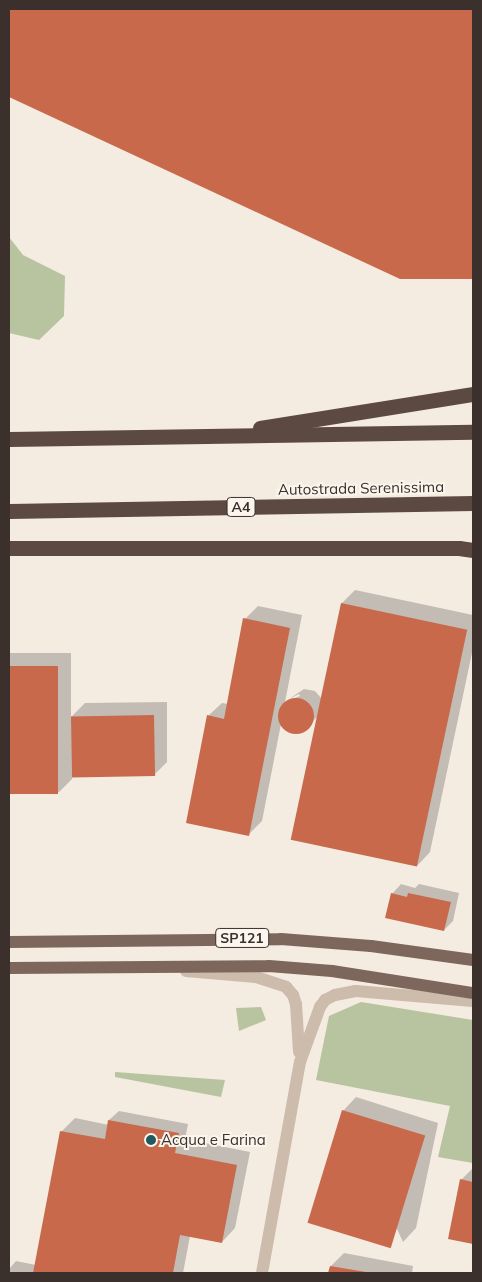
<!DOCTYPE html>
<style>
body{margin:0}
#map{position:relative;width:482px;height:1282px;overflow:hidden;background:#f4ebe1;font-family:Mulish,sans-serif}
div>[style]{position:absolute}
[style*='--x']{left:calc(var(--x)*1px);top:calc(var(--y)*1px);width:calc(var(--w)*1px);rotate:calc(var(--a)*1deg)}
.green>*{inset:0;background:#b8c4a0}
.shadow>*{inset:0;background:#0003}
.building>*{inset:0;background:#c8694b;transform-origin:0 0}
.round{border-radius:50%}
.street>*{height:12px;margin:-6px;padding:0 6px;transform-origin:6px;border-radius:6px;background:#cdbbac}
.primary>*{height:12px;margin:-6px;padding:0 6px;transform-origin:6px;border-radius:6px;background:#7d675c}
.highway>*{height:15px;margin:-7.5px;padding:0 7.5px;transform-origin:7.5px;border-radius:7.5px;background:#5c4a42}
.dots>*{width:14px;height:14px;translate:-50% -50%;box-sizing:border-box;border:2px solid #fbf5ee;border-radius:50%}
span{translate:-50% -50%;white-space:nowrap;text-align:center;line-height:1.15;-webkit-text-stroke:4px #fbf5ee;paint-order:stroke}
.shield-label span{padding:1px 4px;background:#fbf5ee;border:1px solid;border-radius:4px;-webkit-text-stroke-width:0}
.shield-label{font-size:14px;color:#3b302b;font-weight:700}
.street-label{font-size:15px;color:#3b302b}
.poi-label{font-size:15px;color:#3b302b}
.left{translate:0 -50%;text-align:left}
.frame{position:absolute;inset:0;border:10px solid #3b302b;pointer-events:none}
</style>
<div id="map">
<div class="green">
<div style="clip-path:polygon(9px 237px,23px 255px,65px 276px,64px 316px,39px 340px,9px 333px)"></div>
<div style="clip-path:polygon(361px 1002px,473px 1020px,473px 1163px,438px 1157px,450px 1106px,316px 1080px,329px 1016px)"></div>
<div style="clip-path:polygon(261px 1007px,266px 1020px,239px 1031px,236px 1008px)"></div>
<div style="clip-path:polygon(115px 1072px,225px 1080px,221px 1097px,115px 1077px)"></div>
</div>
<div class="shadow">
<div style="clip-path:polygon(9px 9px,473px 9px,473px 278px,400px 278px,9px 95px)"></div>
<div style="clip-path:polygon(355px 590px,473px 615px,473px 648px,430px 852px,417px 866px,318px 716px,304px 730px,299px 732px,288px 731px,281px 724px,262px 821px,249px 834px,208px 716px,222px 703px,228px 704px,245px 619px,258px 606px,302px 615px,285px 702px,300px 696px,299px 694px,289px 699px,304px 689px,315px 691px,322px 699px,342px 603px)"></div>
<div style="clip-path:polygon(9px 653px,71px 653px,71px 717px,85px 703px,167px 702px,167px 762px,154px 775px,72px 776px,72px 779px,59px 792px,9px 793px)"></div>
<div style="clip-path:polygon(401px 884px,415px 888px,419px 884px,459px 893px,453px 921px,444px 930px,392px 894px)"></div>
<div style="clip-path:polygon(356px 1097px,438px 1123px,416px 1228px,403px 1242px,343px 1111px)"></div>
<div style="clip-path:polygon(119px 1111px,188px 1124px,185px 1139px,250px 1152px,235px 1228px,222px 1242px,190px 1236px,183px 1273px,9px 1273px,9px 1269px,16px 1261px,36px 1265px,61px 1132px,75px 1118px,109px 1125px,109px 1120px)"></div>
<div style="clip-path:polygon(473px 1168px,473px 1243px,449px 1238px,461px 1180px)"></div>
<div style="clip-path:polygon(344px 1253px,413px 1266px,412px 1273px,330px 1273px,331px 1266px)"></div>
</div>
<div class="building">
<div style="clip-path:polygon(9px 9px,473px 9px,473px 279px,400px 279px,9px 97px)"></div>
<div style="left:341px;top:603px;width:129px;height:242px;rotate:12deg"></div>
<div style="clip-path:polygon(243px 618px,290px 628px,249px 836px,186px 823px,207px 715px,224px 719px)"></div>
<div style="left:9px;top:666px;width:49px;height:128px"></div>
<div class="round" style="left:278px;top:698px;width:36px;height:36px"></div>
<div style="left:154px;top:715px;width:61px;height:83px;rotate:89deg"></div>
<div style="clip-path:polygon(391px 893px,407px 897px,408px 893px,451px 902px,444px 931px,385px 918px)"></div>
<div style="left:342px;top:1110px;width:87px;height:118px;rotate:17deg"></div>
<div style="clip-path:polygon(108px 1120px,179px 1133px,175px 1153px,237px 1165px,222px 1243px,180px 1235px,173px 1273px,33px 1273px,60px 1131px,105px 1139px)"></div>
<div style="clip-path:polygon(460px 1179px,473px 1182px,473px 1244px,448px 1239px)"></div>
<div style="clip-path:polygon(330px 1266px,366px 1272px,366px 1273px,328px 1273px)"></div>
</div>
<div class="street">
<div style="--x:186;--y:971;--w:70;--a:4.9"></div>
<div style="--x:256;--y:977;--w:32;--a:18"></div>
<div style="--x:286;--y:987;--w:11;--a:49"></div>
<div style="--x:293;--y:995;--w:9;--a:72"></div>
<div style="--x:296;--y:1004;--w:48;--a:86.4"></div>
<div style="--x:262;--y:1273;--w:214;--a:-79.8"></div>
<div style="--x:300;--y:1062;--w:59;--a:-70"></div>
<div style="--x:320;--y:1007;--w:9;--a:-54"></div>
<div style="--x:325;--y:1000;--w:11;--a:-27"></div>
<div style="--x:335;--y:995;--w:21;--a:-11"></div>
<div style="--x:356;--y:991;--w:117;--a:4.9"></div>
</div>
<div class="primary">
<div style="--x:9;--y:942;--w:272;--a:-0.6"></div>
<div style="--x:281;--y:939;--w:90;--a:4.4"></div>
<div style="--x:371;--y:946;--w:103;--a:7.8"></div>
<div style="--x:9;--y:968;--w:260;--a:-0.4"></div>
<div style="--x:269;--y:966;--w:63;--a:4.5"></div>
<div style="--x:332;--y:971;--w:143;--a:8.9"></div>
</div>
<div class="highway">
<div style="--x:260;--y:428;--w:216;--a:-9.1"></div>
<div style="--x:9;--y:439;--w:464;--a:-0.9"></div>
<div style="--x:9;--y:511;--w:464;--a:-1"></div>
<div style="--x:9;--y:548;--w:450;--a:0"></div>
<div style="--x:459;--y:548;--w:14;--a:8"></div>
</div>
<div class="dots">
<div style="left:151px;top:1140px;background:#1f5a5e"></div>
</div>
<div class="shield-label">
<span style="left:241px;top:507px">A4</span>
<span style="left:242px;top:938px">SP121</span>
</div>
<div class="street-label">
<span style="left:361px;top:488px;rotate:-1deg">Autostrada Serenissima</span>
</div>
<div class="poi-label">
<span class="left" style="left:161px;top:1140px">Acqua e Farina</span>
</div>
<div class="frame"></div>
</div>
